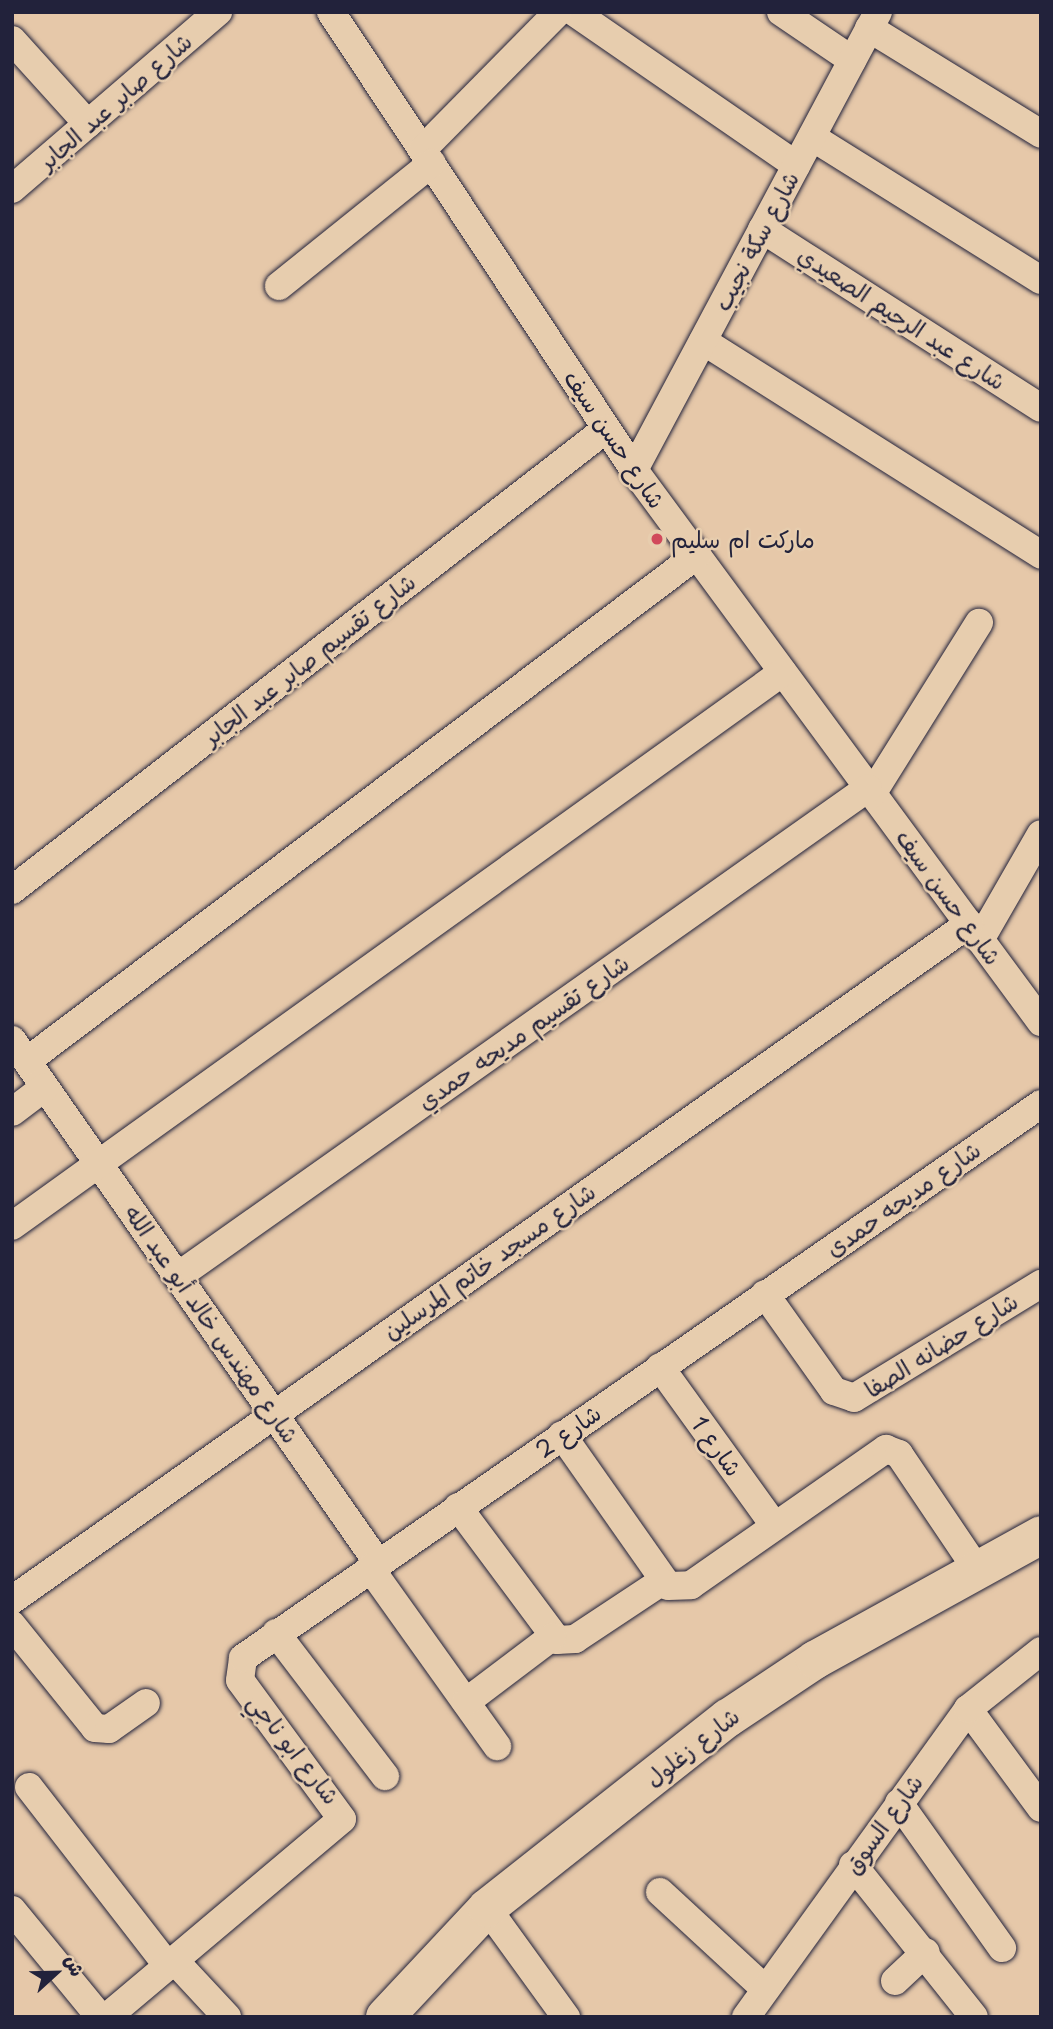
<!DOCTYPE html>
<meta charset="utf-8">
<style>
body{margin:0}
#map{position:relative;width:1053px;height:2029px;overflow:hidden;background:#e6c8a9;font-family:"Playpen Sans","Playpen Sans Arabic",sans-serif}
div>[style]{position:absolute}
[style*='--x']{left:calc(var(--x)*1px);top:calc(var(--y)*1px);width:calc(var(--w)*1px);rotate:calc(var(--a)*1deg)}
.roads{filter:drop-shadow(0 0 2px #22223b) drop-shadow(0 0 2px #22223b)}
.street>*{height:28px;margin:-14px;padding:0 14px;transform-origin:14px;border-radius:14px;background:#e7cdae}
.secondary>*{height:38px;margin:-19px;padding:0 19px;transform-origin:19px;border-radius:19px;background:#e7cdae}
.dots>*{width:19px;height:19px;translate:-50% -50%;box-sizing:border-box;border:4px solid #e7cdae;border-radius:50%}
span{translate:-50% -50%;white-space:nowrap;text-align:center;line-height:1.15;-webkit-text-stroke:5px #e7cdae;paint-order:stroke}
.street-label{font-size:23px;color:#22223b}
.poi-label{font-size:23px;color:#22223b}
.left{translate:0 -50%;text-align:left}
.frame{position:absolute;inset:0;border:14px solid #22223b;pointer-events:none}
.north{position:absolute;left:21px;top:1938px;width:70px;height:70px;-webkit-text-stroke:5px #e7cdae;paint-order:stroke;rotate:68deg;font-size:19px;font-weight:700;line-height:28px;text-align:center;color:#22223b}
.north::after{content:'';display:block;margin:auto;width:24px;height:32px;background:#22223b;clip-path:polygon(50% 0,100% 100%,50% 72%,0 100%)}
</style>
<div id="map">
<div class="roads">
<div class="street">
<div style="--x:331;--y:12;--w:549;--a:56.51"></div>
<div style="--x:634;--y:470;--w:686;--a:53.6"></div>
<div style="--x:574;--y:12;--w:270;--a:34.6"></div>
<div style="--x:781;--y:12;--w:86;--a:34.1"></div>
<div style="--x:869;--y:28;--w:202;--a:31.6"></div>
<div style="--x:12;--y:40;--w:113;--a:47.9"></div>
<div style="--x:812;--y:137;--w:270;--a:32"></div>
<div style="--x:423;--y:149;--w:192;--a:-45.4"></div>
<div style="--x:12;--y:189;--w:272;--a:-40.7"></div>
<div style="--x:762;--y:229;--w:331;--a:32.7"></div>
<div style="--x:279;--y:286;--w:196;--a:-38.8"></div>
<div style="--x:703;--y:341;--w:400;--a:32.3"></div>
<div style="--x:634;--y:470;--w:519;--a:-61.95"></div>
<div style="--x:872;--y:794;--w:202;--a:-58"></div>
<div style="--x:12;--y:890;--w:752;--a:-37.81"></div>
<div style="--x:980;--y:940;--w:122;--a:-60.1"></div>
<div style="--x:12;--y:1040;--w:638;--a:55.02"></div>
<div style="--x:27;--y:1061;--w:840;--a:-37.06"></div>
<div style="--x:12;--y:1112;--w:41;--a:-37.1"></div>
<div style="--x:12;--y:1226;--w:949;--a:-35.7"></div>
<div style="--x:178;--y:1276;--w:845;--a:-35.27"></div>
<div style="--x:765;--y:1294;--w:119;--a:54.6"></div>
<div style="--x:834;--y:1391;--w:21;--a:19"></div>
<div style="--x:854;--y:1398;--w:219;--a:-31.4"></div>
<div style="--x:660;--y:1367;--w:195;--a:54.2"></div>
<div style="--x:562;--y:1435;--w:184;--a:54.9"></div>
<div style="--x:668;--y:1586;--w:23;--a:-2"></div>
<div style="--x:691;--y:1585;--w:238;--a:-34.9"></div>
<div style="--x:886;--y:1449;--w:14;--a:21"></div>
<div style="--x:899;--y:1454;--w:141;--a:56"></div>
<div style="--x:458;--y:1507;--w:166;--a:53.3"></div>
<div style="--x:557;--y:1640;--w:18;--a:-3"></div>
<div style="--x:575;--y:1639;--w:103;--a:-33.5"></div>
<div style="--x:370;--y:1568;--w:219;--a:54.5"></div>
<div style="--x:12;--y:1600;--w:1172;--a:-35.24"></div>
<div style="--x:12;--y:1625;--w:132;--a:51.1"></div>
<div style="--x:95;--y:1728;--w:14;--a:4"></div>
<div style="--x:109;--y:1729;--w:45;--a:-35.1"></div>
<div style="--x:276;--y:1633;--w:180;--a:52.7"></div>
<div style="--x:466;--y:1702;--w:108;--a:-37.1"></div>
<div style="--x:968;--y:1709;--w:123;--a:53.6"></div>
<div style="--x:29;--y:1787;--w:227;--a:52.2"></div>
<div style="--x:899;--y:1803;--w:178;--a:54.6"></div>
<div style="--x:853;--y:1865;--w:194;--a:51.5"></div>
<div style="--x:660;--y:1892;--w:143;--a:42.7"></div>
<div style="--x:487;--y:1908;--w:135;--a:54.1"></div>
<div style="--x:12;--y:1910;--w:139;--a:50.6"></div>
<div style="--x:174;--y:1960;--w:78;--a:47.1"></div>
<div style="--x:895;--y:1981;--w:42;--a:-43.1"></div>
<div style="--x:107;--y:2017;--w:307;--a:-40.1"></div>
<div style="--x:342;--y:1819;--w:172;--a:-126.3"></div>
<div style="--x:240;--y:1680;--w:22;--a:-82"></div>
<div style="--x:243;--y:1658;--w:971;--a:-34.77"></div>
<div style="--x:746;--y:2017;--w:380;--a:-54.2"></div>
<div style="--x:968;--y:1709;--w:93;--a:-38.5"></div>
</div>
<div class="secondary">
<div style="--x:385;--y:2017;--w:149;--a:-46.9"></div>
<div style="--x:487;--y:1908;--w:307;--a:-38.3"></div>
<div style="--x:728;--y:1718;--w:105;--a:-33.7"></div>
<div style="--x:815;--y:1660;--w:258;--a:-28.9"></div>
</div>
</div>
<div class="dots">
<div style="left:657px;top:539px;background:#d1495b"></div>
</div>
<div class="street-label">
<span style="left:115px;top:101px;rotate:-41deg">شارع صابر عبد الجابر</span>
<span style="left:756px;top:241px;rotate:-62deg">شارع سكة نجيب</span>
<span style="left:902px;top:318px;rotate:33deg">شارع عبد الرحيم الصعيدي</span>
<span style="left:615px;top:439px;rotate:56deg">شارع حسن سيف</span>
<span style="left:309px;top:659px;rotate:-38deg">شارع تقسيم صابر عبد الجابر</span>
<span style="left:949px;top:897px;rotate:54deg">شارع حسن سيف</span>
<span style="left:523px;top:1032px;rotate:-35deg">شارع تقسيم مديحه حمدي</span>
<span style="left:903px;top:1199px;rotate:-35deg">شارع مديحه حمدى</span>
<span style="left:489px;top:1261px;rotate:-35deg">شارع مسجد خاتم المرسلين</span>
<span style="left:212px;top:1324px;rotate:55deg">شارع مهندس خالد أبو عبد الله</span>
<span style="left:941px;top:1345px;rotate:-32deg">شارع حضانه الصفا</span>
<span style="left:568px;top:1431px;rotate:-35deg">شارع 2</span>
<span style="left:717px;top:1446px;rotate:54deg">شارع 1</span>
<span style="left:692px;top:1747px;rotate:-38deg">شارع زغلول</span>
<span style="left:294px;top:1749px;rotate:52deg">شارع ابو ناجي</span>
<span style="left:883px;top:1824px;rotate:-54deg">شارع السوق</span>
</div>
<div class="poi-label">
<span class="left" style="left:671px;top:539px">ماركت ام سليم</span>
</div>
<div class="frame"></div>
<div class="north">ش</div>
</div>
